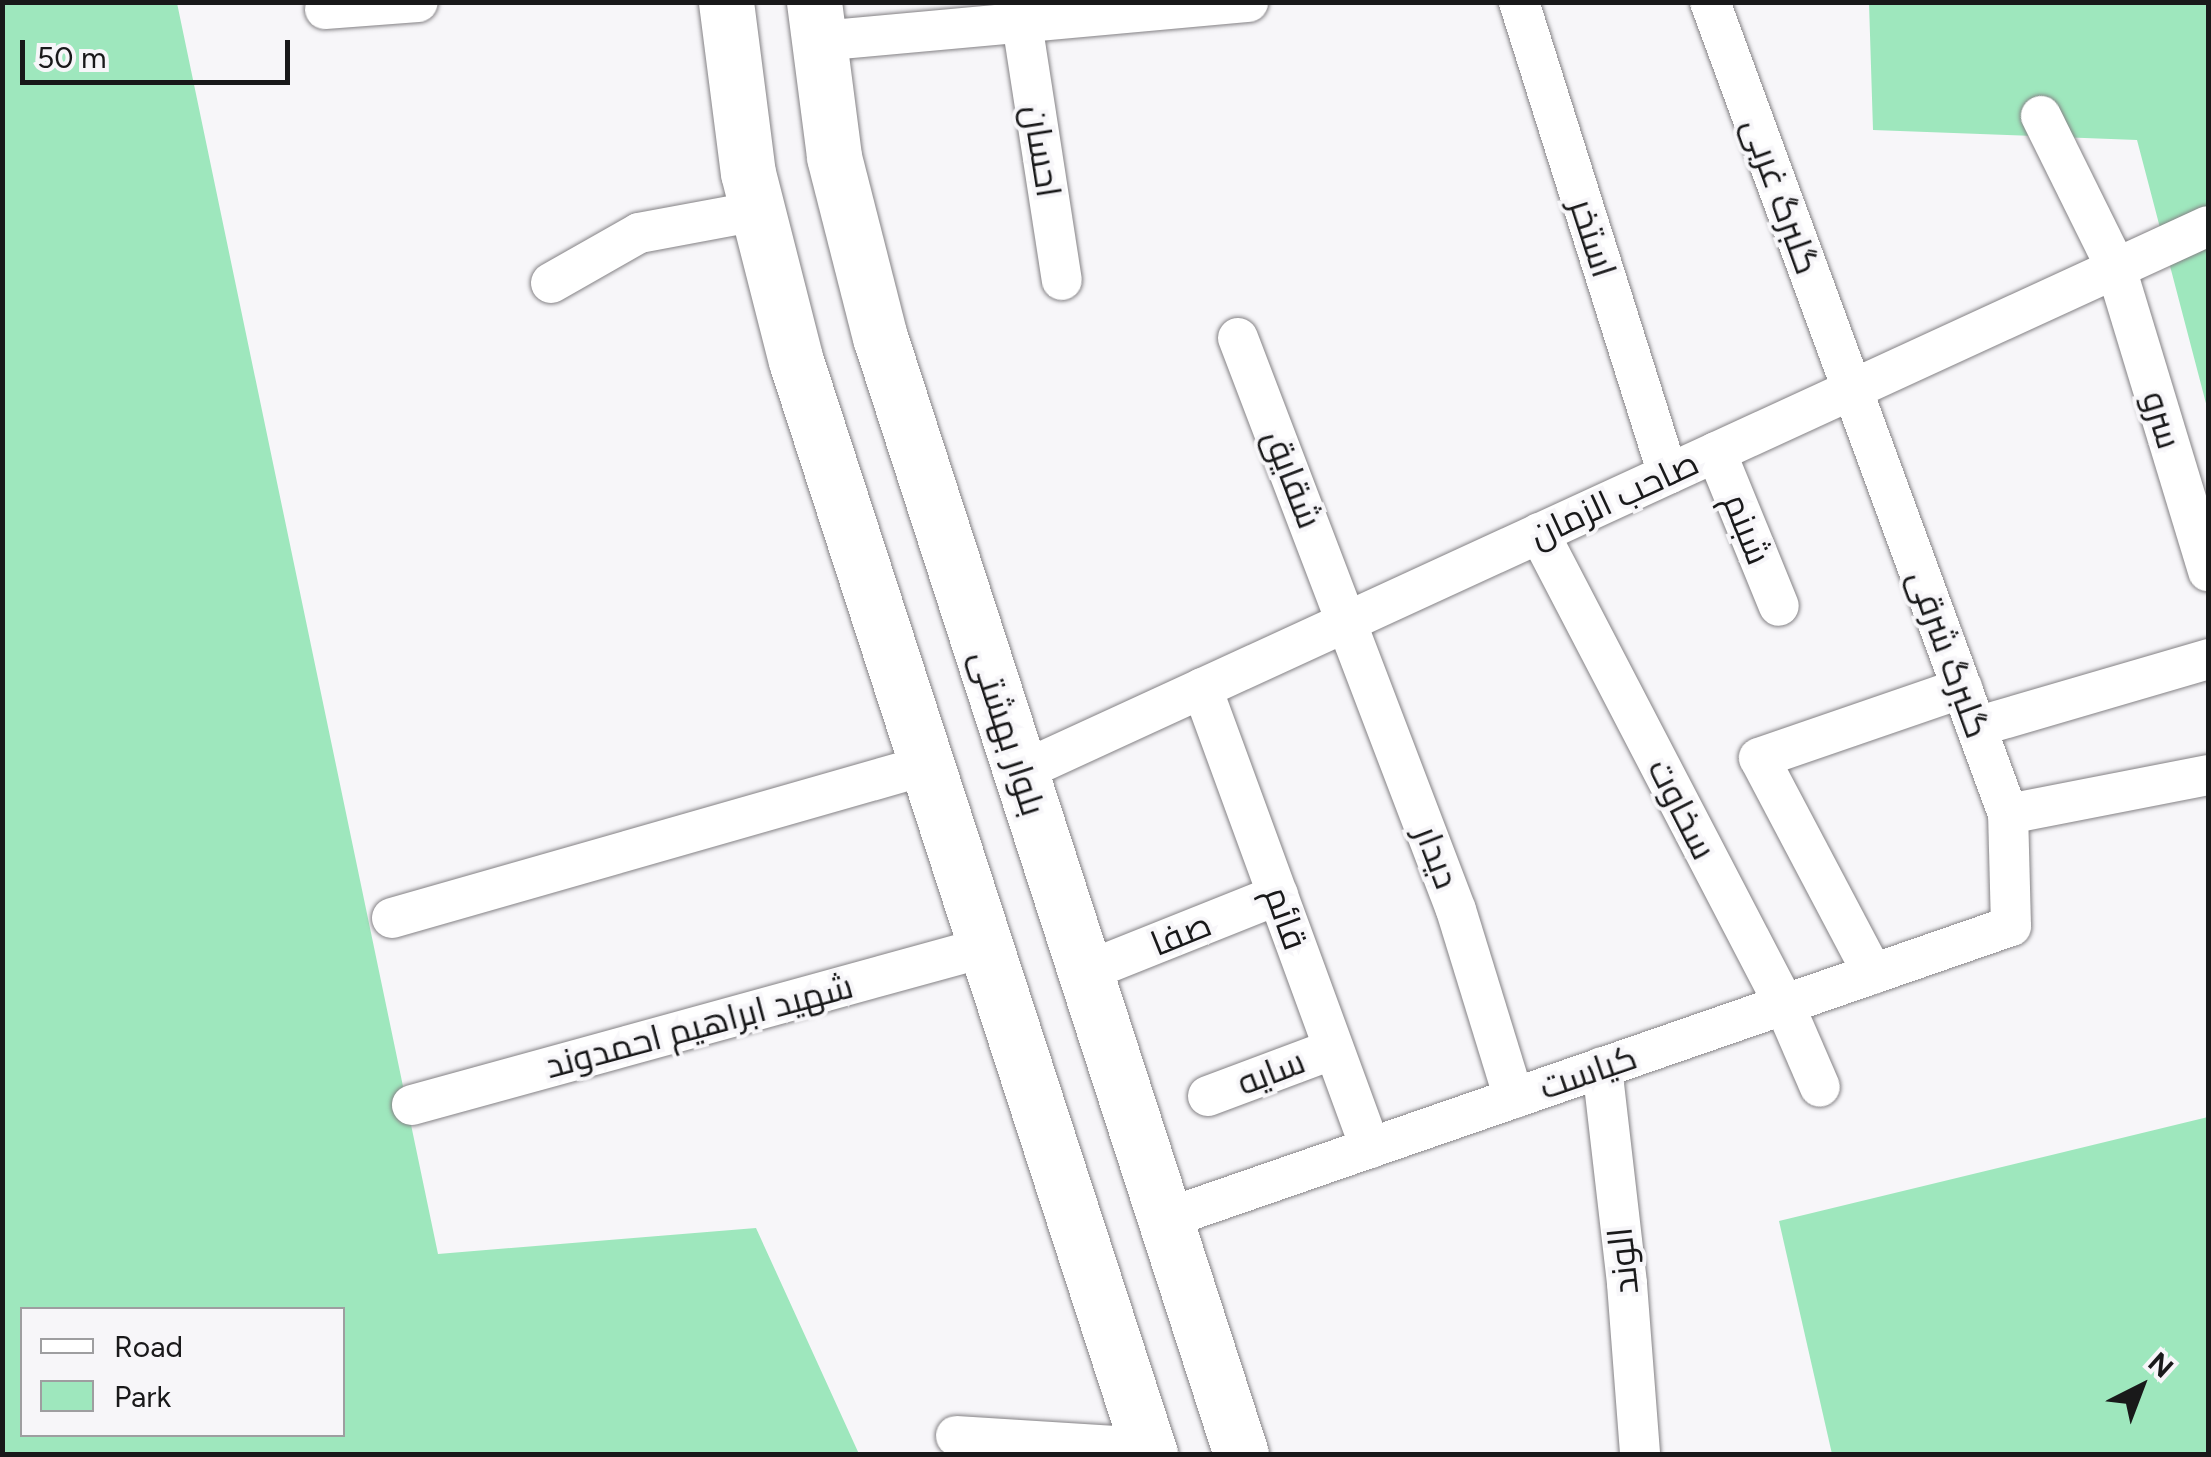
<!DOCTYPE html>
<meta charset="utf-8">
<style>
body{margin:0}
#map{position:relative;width:2211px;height:1457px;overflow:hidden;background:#f7f6f9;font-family:Figtree,Cairo,sans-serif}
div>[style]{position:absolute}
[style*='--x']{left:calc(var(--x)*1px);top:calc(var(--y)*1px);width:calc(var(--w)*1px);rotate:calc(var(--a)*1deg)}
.green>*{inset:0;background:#9ee7bd}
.roads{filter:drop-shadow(0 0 2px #848285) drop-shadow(0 0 2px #848285)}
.minor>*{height:40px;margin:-20px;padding:0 20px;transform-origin:20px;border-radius:20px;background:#fff}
.primary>*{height:55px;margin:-27.5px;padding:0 27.5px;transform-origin:27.5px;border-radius:27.5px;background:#fff}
span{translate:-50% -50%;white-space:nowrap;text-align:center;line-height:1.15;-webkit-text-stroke:8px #f7f6f9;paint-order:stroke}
.street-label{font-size:35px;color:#19191a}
.frame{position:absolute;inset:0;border:5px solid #19191a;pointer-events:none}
.legend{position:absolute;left:20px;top:1307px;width:325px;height:130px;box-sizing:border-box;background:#f7f6f9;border:2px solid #9e9ea0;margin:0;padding:12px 18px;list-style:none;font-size:30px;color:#19191a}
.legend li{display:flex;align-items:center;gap:20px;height:50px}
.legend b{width:50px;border:2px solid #9e9ea0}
.north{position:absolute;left:2091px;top:1337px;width:100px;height:100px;-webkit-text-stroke:8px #f7f6f9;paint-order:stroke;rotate:42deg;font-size:28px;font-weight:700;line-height:40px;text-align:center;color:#19191a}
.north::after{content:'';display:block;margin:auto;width:35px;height:45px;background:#19191a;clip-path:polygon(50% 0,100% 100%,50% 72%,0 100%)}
.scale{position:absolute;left:20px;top:40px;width:270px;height:45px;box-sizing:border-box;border:5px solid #19191a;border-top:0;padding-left:12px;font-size:30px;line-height:35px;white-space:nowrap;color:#19191a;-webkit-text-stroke:8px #f7f6f9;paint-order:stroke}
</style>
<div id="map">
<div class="green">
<div style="clip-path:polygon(evenodd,3px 3px,177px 3px,438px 1254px,756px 1228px,859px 1454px,3px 1454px,3px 3px,22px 1310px,342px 1310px,342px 1434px,22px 1434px,22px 1310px)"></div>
<div style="clip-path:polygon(1869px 3px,2208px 3px,2208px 411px,2137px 140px,1873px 130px)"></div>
<div style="clip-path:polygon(2208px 1117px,2208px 1454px,1832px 1454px,1779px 1221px)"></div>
</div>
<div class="roads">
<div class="minor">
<div style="--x:1519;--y:2;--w:495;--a:72.5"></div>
<div style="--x:325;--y:9;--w:93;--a:-4.3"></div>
<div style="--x:1022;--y:23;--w:260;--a:81.2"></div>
<div style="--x:819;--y:41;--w:431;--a:-5.2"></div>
<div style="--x:2041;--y:116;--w:169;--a:63.7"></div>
<div style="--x:2116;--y:268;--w:317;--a:73.1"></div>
<div style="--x:551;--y:283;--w:101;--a:-29.6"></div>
<div style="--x:639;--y:233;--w:121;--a:-10.5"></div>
<div style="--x:1238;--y:338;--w:612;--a:69.14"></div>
<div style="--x:1456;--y:910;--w:197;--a:72.9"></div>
<div style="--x:1716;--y:452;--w:166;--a:67.8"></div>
<div style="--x:1539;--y:533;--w:531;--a:62.52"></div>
<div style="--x:1784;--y:1004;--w:90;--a:66.6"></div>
<div style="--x:1202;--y:688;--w:490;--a:69.9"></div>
<div style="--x:1976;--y:727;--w:242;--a:-16.3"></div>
<div style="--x:1020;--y:772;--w:1307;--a:-24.68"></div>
<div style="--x:2008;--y:814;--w:204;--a:-11"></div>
<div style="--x:392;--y:918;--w:556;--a:-15.96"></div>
<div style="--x:1085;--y:972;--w:208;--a:-21.8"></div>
<div style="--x:1873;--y:974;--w:244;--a:-117.8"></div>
<div style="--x:1759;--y:758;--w:215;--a:-19"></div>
<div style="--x:1602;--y:1067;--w:218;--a:83.4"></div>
<div style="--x:1627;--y:1284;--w:170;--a:85.6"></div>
<div style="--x:1208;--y:1096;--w:134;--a:-20.5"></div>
<div style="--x:412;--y:1105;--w:595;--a:-15.39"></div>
<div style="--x:1165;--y:1219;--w:895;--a:-19.1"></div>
<div style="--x:2011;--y:926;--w:112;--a:-91.5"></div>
<div style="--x:2008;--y:814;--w:865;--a:-110.15"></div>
<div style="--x:956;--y:1436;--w:191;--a:3.6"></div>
</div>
<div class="primary">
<div style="--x:726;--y:2;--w:172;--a:82.7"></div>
<div style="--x:748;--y:173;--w:194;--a:75.7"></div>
<div style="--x:796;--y:361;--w:1149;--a:72.05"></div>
<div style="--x:814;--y:2;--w:156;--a:82.6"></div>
<div style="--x:834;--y:157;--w:186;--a:75.7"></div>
<div style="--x:880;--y:337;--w:1174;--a:72.09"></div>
</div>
</div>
<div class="street-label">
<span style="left:1042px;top:151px;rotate:81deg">احسان</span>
<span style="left:1781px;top:196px;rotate:70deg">گلبرگ غربی</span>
<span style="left:1593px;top:238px;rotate:72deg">استخر</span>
<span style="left:2162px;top:420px;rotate:73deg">سرو</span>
<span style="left:1293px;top:479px;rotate:69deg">شقایق</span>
<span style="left:1614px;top:499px;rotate:-25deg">صاحب الزمان</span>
<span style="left:1747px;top:529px;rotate:68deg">شبنم</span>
<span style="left:1949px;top:654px;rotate:70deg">گلبرگ شرقی</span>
<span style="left:1008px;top:733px;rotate:72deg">بلوار بهشتی</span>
<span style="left:1682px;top:809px;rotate:63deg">سخاوت</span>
<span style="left:1437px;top:857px;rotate:69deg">دیدار</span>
<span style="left:1286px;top:918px;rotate:70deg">قائم</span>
<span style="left:1181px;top:934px;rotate:-22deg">صفا</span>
<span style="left:699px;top:1026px;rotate:-15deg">شهید ابراهیم احمدوند</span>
<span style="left:1271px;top:1072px;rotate:-21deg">سایه</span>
<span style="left:1588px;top:1072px;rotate:-19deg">کیاست</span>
<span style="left:1623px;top:1261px;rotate:-96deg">الوند</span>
</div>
<div class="frame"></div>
<ul class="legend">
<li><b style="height:12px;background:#fff"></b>Road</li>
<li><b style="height:28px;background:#9ee7bd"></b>Park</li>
</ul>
<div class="north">N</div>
<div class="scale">50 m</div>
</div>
